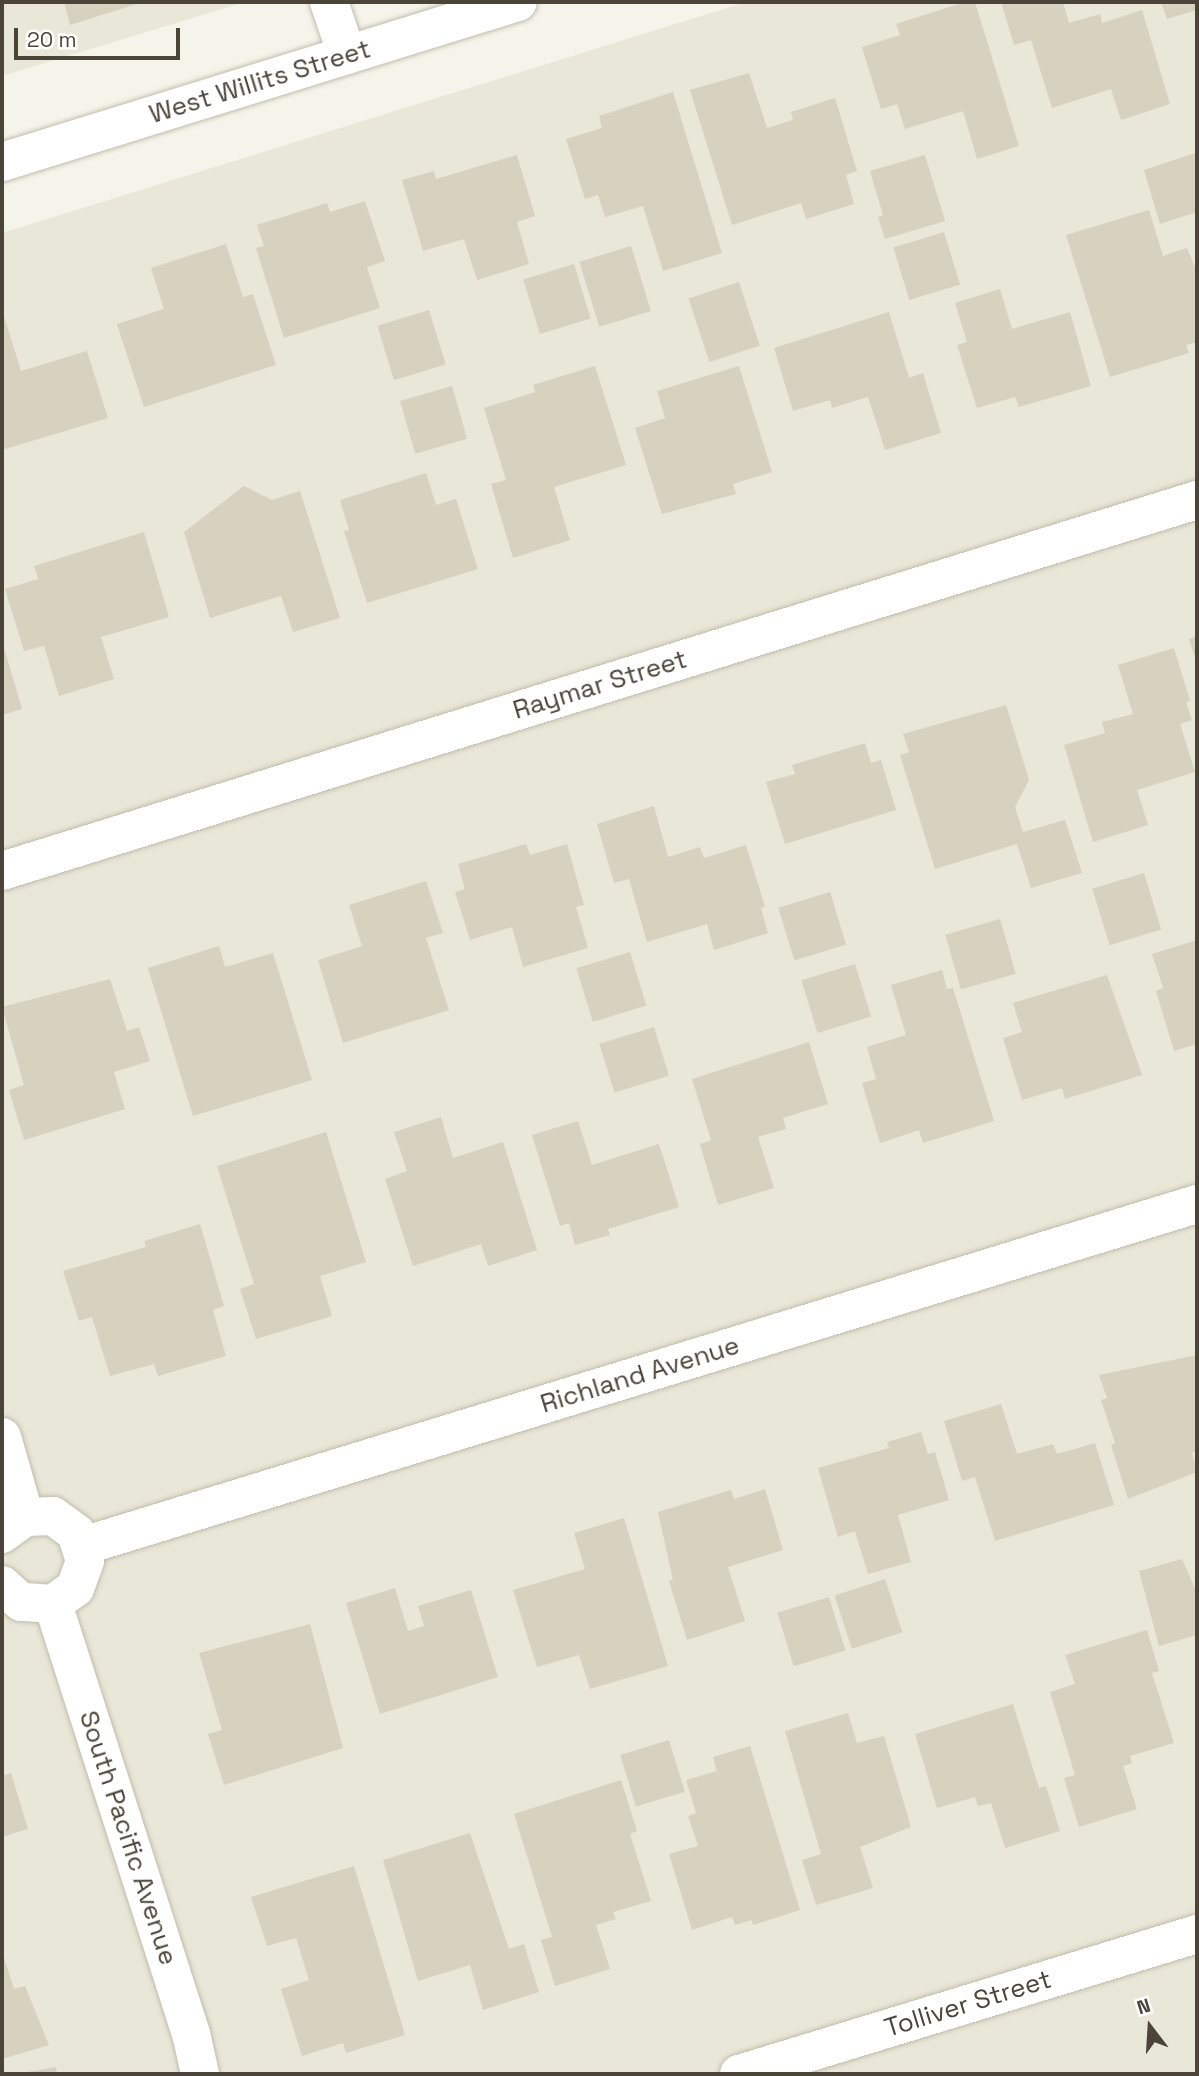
<!DOCTYPE html>
<style>
body{margin:0}
#map{position:relative;width:1199px;height:2076px;overflow:hidden;background:#f5f4ea;font-family:"Space Grotesk",sans-serif}
div>[style]{position:absolute}
[style*='--x']{left:calc(var(--x)*1px);top:calc(var(--y)*1px);width:calc(var(--w)*1px);rotate:calc(var(--a)*1deg)}
.residential>*{inset:0;background:#e9e7d8}
.building>*{inset:0;background:#d7d1bf;transform-origin:0 0}
.roads{filter:drop-shadow(0 0 2px #c1bdac) drop-shadow(0 0 2px #c1bdac)}
.minor>*{height:38px;margin:-19px;padding:0 19px;transform-origin:19px;border-radius:19px;background:#fff}
span{translate:-50% -50%;white-space:nowrap;text-align:center;line-height:1.15;-webkit-text-stroke:7px #fff;paint-order:stroke}
.street-label{font-size:26px;color:#4a4538}
.frame{position:absolute;inset:0;border:4px solid #4a4538;pointer-events:none}
.north{position:absolute;left:1115px;top:1992px;width:70px;height:70px;-webkit-text-stroke:5px #fff;paint-order:stroke;rotate:343deg;font-size:19px;font-weight:700;line-height:28px;text-align:center;color:#4a4538}
.north::after{content:'';display:block;margin:auto;width:24px;height:32px;background:#4a4538;clip-path:polygon(50% 0,100% 100%,50% 72%,0 100%)}
.scale{position:absolute;left:14px;top:28px;width:166px;height:32px;box-sizing:border-box;border:4px solid #4a4538;border-top:0;padding-left:9px;font-size:21px;line-height:24px;white-space:nowrap;color:#4a4538;-webkit-text-stroke:5px #fff;paint-order:stroke}
</style>
<div id="map">
<div class="residential">
<div style="clip-path:polygon(2px 2px,245px 2px,2px 76px)"></div>
<div style="clip-path:polygon(746px 2px,1197px 2px,1197px 2074px,2px 2074px,2px 233px)"></div>
</div>
<div class="building">
<div style="clip-path:polygon(64px 2px,143px 2px,70px 25px)"></div>
<div style="clip-path:polygon(965px 2px,975px 2px,1019px 146px,977px 159px,963px 111px,905px 129px,897px 104px,881px 109px,862px 47px,900px 35px,896px 24px)"></div>
<div style="clip-path:polygon(1001px 2px,1063px 2px,1069px 23px,1100px 14px,1102px 23px,1142px 10px,1170px 104px,1121px 120px,1111px 89px,1052px 108px,1031px 40px,1014px 45px)"></div>
<div style="clip-path:polygon(1161px 2px,1197px 2px,1197px 10px,1167px 19px)"></div>
<div style="clip-path:polygon(749px 73px,767px 128px,793px 120px,791px 112px,835px 98px,857px 171px,846px 175px,854px 204px,806px 219px,801px 203px,732px 225px,690px 90px)"></div>
<div style="clip-path:polygon(673px 92px,722px 253px,663px 271px,643px 206px,605px 217px,598px 195px,585px 199px,566px 139px,602px 128px,599px 116px)"></div>
<div style="clip-path:polygon(1195px 153px,1197px 212px,1160px 224px,1144px 170px)"></div>
<div style="clip-path:polygon(517px 155px,535px 216px,517px 222px,529px 264px,477px 280px,464px 239px,423px 251px,402px 180px,434px 171px,436px 179px)"></div>
<div style="clip-path:polygon(925px 155px,945px 221px,885px 239px,878px 217px,883px 215px,870px 171px)"></div>
<div style="clip-path:polygon(365px 201px,385px 261px,367px 267px,380px 308px,284px 338px,256px 248px,264px 246px,257px 225px,327px 203px,330px 212px)"></div>
<div style="clip-path:polygon(1149px 210px,1163px 256px,1187px 248px,1197px 272px,1197px 342px,1186px 345px,1189px 353px,1110px 377px,1066px 235px)"></div>
<div style="left:944px;top:232px;width:55px;height:53px;rotate:73deg"></div>
<div style="clip-path:polygon(226px 244px,243px 297px,253px 294px,276px 365px,144px 407px,117px 324px,164px 309px,151px 268px)"></div>
<div style="left:631px;top:246px;width:68px;height:54px;rotate:73deg"></div>
<div style="left:574px;top:264px;width:57px;height:53px;rotate:73deg"></div>
<div style="left:739px;top:282px;width:67px;height:53px;rotate:72deg"></div>
<div style="clip-path:polygon(1000px 289px,1012px 329px,1070px 312px,1091px 386px,1019px 407px,1015px 397px,977px 408px,957px 345px,967px 342px,955px 303px)"></div>
<div style="clip-path:polygon(2px 310px,21px 371px,87px 351px,108px 418px,2px 450px)"></div>
<div style="left:429px;top:310px;width:57px;height:54px;rotate:73deg"></div>
<div style="clip-path:polygon(889px 312px,909px 378px,923px 373px,941px 433px,885px 450px,868px 397px,832px 408px,830px 400px,793px 411px,774px 348px)"></div>
<div style="clip-path:polygon(595px 366px,626px 465px,554px 487px,570px 540px,513px 558px,491px 484px,506px 480px,484px 408px,535px 392px,533px 385px)"></div>
<div style="clip-path:polygon(739px 366px,772px 472px,733px 484px,736px 494px,662px 514px,635px 428px,665px 418px,657px 391px)"></div>
<div style="left:452px;top:386px;width:55px;height:54px;rotate:74deg"></div>
<div style="clip-path:polygon(426px 473px,436px 505px,456px 499px,478px 569px,367px 603px,344px 531px,349px 530px,340px 500px)"></div>
<div style="clip-path:polygon(244px 486px,272px 500px,300px 491px,340px 618px,293px 632px,281px 596px,210px 618px,184px 532px)"></div>
<div style="clip-path:polygon(144px 532px,169px 617px,101px 637px,114px 679px,59px 696px,44px 646px,24px 651px,5px 589px,38px 579px,34px 566px)"></div>
<div style="clip-path:polygon(1197px 636px,1197px 664px,1189px 639px)"></div>
<div style="clip-path:polygon(2px 641px,22px 709px,2px 715px)"></div>
<div style="clip-path:polygon(1174px 648px,1190px 701px,1186px 702px,1192px 720px,1180px 724px,1195px 772px,1137px 790px,1148px 825px,1093px 842px,1064px 745px,1105px 733px,1102px 722px,1133px 714px,1118px 665px)"></div>
<div style="clip-path:polygon(1006px 705px,1029px 780px,1015px 807px,1023px 832px,1065px 820px,1082px 873px,1031px 888px,1017px 844px,935px 869px,900px 755px,909px 752px,903px 734px)"></div>
<div style="clip-path:polygon(865px 743px,871px 763px,881px 760px,896px 810px,785px 844px,766px 782px,795px 774px,792px 765px)"></div>
<div style="clip-path:polygon(654px 806px,668px 857px,700px 847px,704px 858px,746px 845px,765px 907px,761px 908px,768px 933px,714px 950px,707px 924px,647px 942px,629px 879px,614px 883px,597px 824px)"></div>
<div style="clip-path:polygon(526px 844px,530px 855px,567px 844px,584px 905px,576px 907px,588px 948px,523px 967px,512px 927px,470px 940px,455px 892px,465px 889px,458px 864px)"></div>
<div style="left:1144px;top:873px;width:59px;height:54px;rotate:73deg"></div>
<div style="clip-path:polygon(426px 881px,443px 933px,426px 938px,449px 1010px,343px 1043px,318px 960px,362px 946px,349px 905px)"></div>
<div style="left:830px;top:892px;width:55px;height:54px;rotate:73deg"></div>
<div style="left:1000px;top:919px;width:57px;height:57px;rotate:74deg"></div>
<div style="clip-path:polygon(1197px 940px,1197px 1044px,1174px 1051px,1156px 991px,1163px 988px,1152px 954px)"></div>
<div style="clip-path:polygon(219px 946px,225px 967px,273px 953px,312px 1080px,193px 1116px,148px 968px)"></div>
<div style="left:630px;top:952px;width:56px;height:56px;rotate:73deg"></div>
<div style="left:855px;top:964px;width:55px;height:56px;rotate:73deg"></div>
<div style="clip-path:polygon(942px 970px,947px 989px,953px 988px,994px 1121px,923px 1143px,919px 1130px,880px 1143px,862px 1083px,876px 1079px,867px 1047px,906px 1035px,891px 985px)"></div>
<div style="clip-path:polygon(1107px 975px,1142px 1075px,1065px 1099px,1062px 1088px,1022px 1100px,1003px 1038px,1022px 1032px,1013px 1003px)"></div>
<div style="clip-path:polygon(110px 979px,127px 1031px,139px 1027px,150px 1061px,114px 1072px,125px 1109px,24px 1140px,9px 1090px,24px 1085px,2px 1007px)"></div>
<div style="left:654px;top:1027px;width:51px;height:57px;rotate:73deg"></div>
<div style="clip-path:polygon(809px 1042px,828px 1104px,783px 1118px,786px 1129px,758px 1137px,774px 1188px,718px 1205px,700px 1144px,711px 1140px,692px 1079px)"></div>
<div style="clip-path:polygon(441px 1117px,453px 1158px,503px 1142px,537px 1250px,488px 1266px,481px 1244px,413px 1266px,385px 1179px,407px 1171px,394px 1132px)"></div>
<div style="clip-path:polygon(578px 1121px,592px 1165px,659px 1144px,679px 1207px,608px 1229px,610px 1235px,575px 1245px,569px 1223px,560px 1226px,532px 1135px)"></div>
<div style="clip-path:polygon(326px 1132px,366px 1262px,320px 1276px,332px 1316px,256px 1339px,240px 1289px,254px 1284px,217px 1166px)"></div>
<div style="clip-path:polygon(200px 1224px,224px 1306px,213px 1310px,226px 1356px,158px 1376px,154px 1364px,110px 1376px,92px 1317px,79px 1321px,63px 1271px,146px 1247px,144px 1241px)"></div>
<div style="clip-path:polygon(1197px 1355px,1197px 1451px,1192px 1453px,1197px 1472px,1128px 1499px,1111px 1445px,1115px 1443px,1101px 1400px,1107px 1398px,1099px 1375px)"></div>
<div style="clip-path:polygon(1001px 1404px,1017px 1454px,1053px 1444px,1057px 1454px,1095px 1443px,1114px 1505px,995px 1541px,975px 1477px,962px 1481px,944px 1421px)"></div>
<div style="clip-path:polygon(921px 1432px,928px 1454px,935px 1452px,949px 1500px,898px 1515px,911px 1562px,868px 1574px,855px 1531px,838px 1537px,818px 1468px,889px 1448px,887px 1442px)"></div>
<div style="clip-path:polygon(765px 1489px,783px 1550px,728px 1567px,745px 1621px,687px 1640px,669px 1581px,673px 1580px,658px 1512px,731px 1490px,734px 1499px)"></div>
<div style="clip-path:polygon(624px 1518px,668px 1666px,590px 1689px,579px 1655px,537px 1667px,513px 1590px,585px 1569px,574px 1533px)"></div>
<div style="clip-path:polygon(1182px 1559px,1197px 1593px,1197px 1635px,1159px 1646px,1139px 1571px)"></div>
<div style="left:885px;top:1579px;width:56px;height:53px;rotate:72deg"></div>
<div style="clip-path:polygon(395px 1588px,408px 1631px,424px 1626px,418px 1606px,471px 1590px,498px 1677px,380px 1714px,346px 1603px)"></div>
<div style="left:829px;top:1597px;width:56px;height:54px;rotate:73deg"></div>
<div style="clip-path:polygon(310px 1624px,343px 1748px,224px 1785px,208px 1734px,222px 1730px,199px 1653px)"></div>
<div style="clip-path:polygon(1147px 1630px,1159px 1671px,1152px 1673px,1174px 1743px,1130px 1756px,1132px 1763px,1123px 1766px,1137px 1809px,1079px 1827px,1064px 1778px,1075px 1775px,1050px 1692px,1075px 1684px,1065px 1655px)"></div>
<div style="clip-path:polygon(1013px 1704px,1039px 1788px,1046px 1786px,1060px 1831px,1005px 1848px,991px 1803px,978px 1806px,975px 1797px,937px 1808px,915px 1734px)"></div>
<div style="clip-path:polygon(848px 1713px,857px 1743px,884px 1736px,911px 1827px,860px 1847px,873px 1888px,816px 1905px,802px 1860px,821px 1854px,785px 1731px)"></div>
<div style="left:669px;top:1740px;width:54px;height:51px;rotate:73deg"></div>
<div style="clip-path:polygon(750px 1746px,800px 1910px,753px 1925px,752px 1920px,735px 1925px,732px 1917px,692px 1930px,669px 1854px,698px 1846px,688px 1816px,696px 1813px,686px 1780px,717px 1771px,713px 1757px)"></div>
<div style="clip-path:polygon(11px 1773px,28px 1829px,2px 1837px,2px 1776px)"></div>
<div style="clip-path:polygon(621px 1780px,637px 1831px,630px 1834px,651px 1901px,613px 1912px,616px 1919px,596px 1925px,610px 1969px,555px 1986px,541px 1940px,552px 1937px,514px 1814px)"></div>
<div style="clip-path:polygon(470px 1833px,509px 1949px,524px 1944px,539px 1992px,483px 2010px,470px 1965px,418px 1981px,383px 1860px)"></div>
<div style="clip-path:polygon(354px 1866px,405px 2035px,346px 2053px,343px 2043px,302px 2056px,281px 1989px,309px 1980px,296px 1938px,267px 1946px,251px 1897px)"></div>
<div style="clip-path:polygon(2px 1952px,14px 1989px,25px 1986px,49px 2045px,2px 2059px)"></div>
<div style="clip-path:polygon(56px 2067px,57px 2074px,22px 2074px,22px 2073px)"></div>
</div>
<div class="roads">
<div class="minor">
<div style="--x:329;--y:2;--w:56;--a:71.2"></div>
<div style="--x:2;--y:162;--w:540;--a:-17.23"></div>
<div style="--x:2;--y:871;--w:1251;--a:-17.25"></div>
<div style="--x:2;--y:1437;--w:83;--a:74"></div>
<div style="--x:2;--y:1534;--w:29;--a:-36"></div>
<div style="--x:25;--y:1517;--w:28;--a:-2"></div>
<div style="--x:53;--y:1516;--w:29;--a:36"></div>
<div style="--x:76;--y:1533;--w:29;--a:72"></div>
<div style="--x:85;--y:1561;--w:29;--a:110"></div>
<div style="--x:75;--y:1588;--w:27;--a:144"></div>
<div style="--x:53;--y:1604;--w:32;--a:-176"></div>
<div style="--x:21;--y:1602;--w:25;--a:-138"></div>
<div style="--x:83;--y:1546;--w:1165;--a:-17.07"></div>
<div style="--x:53;--y:1604;--w:451;--a:72.2"></div>
<div style="--x:191;--y:2033;--w:42;--a:77.6"></div>
<div style="--x:739;--y:2074;--w:479;--a:-17"></div>
</div>
</div>
<div class="street-label">
<span style="left:260px;top:82px;rotate:-17deg">West Willits Street</span>
<span style="left:600px;top:685px;rotate:-17deg">Raymar Street</span>
<span style="left:640px;top:1375px;rotate:-17deg">Richland Avenue</span>
<span style="left:128px;top:1838px;rotate:72deg">South Pacific Avenue</span>
<span style="left:968px;top:2004px;rotate:-17deg">Tolliver Street</span>
</div>
<div class="frame"></div>
<div class="north">N</div>
<div class="scale">20 m</div>
</div>
